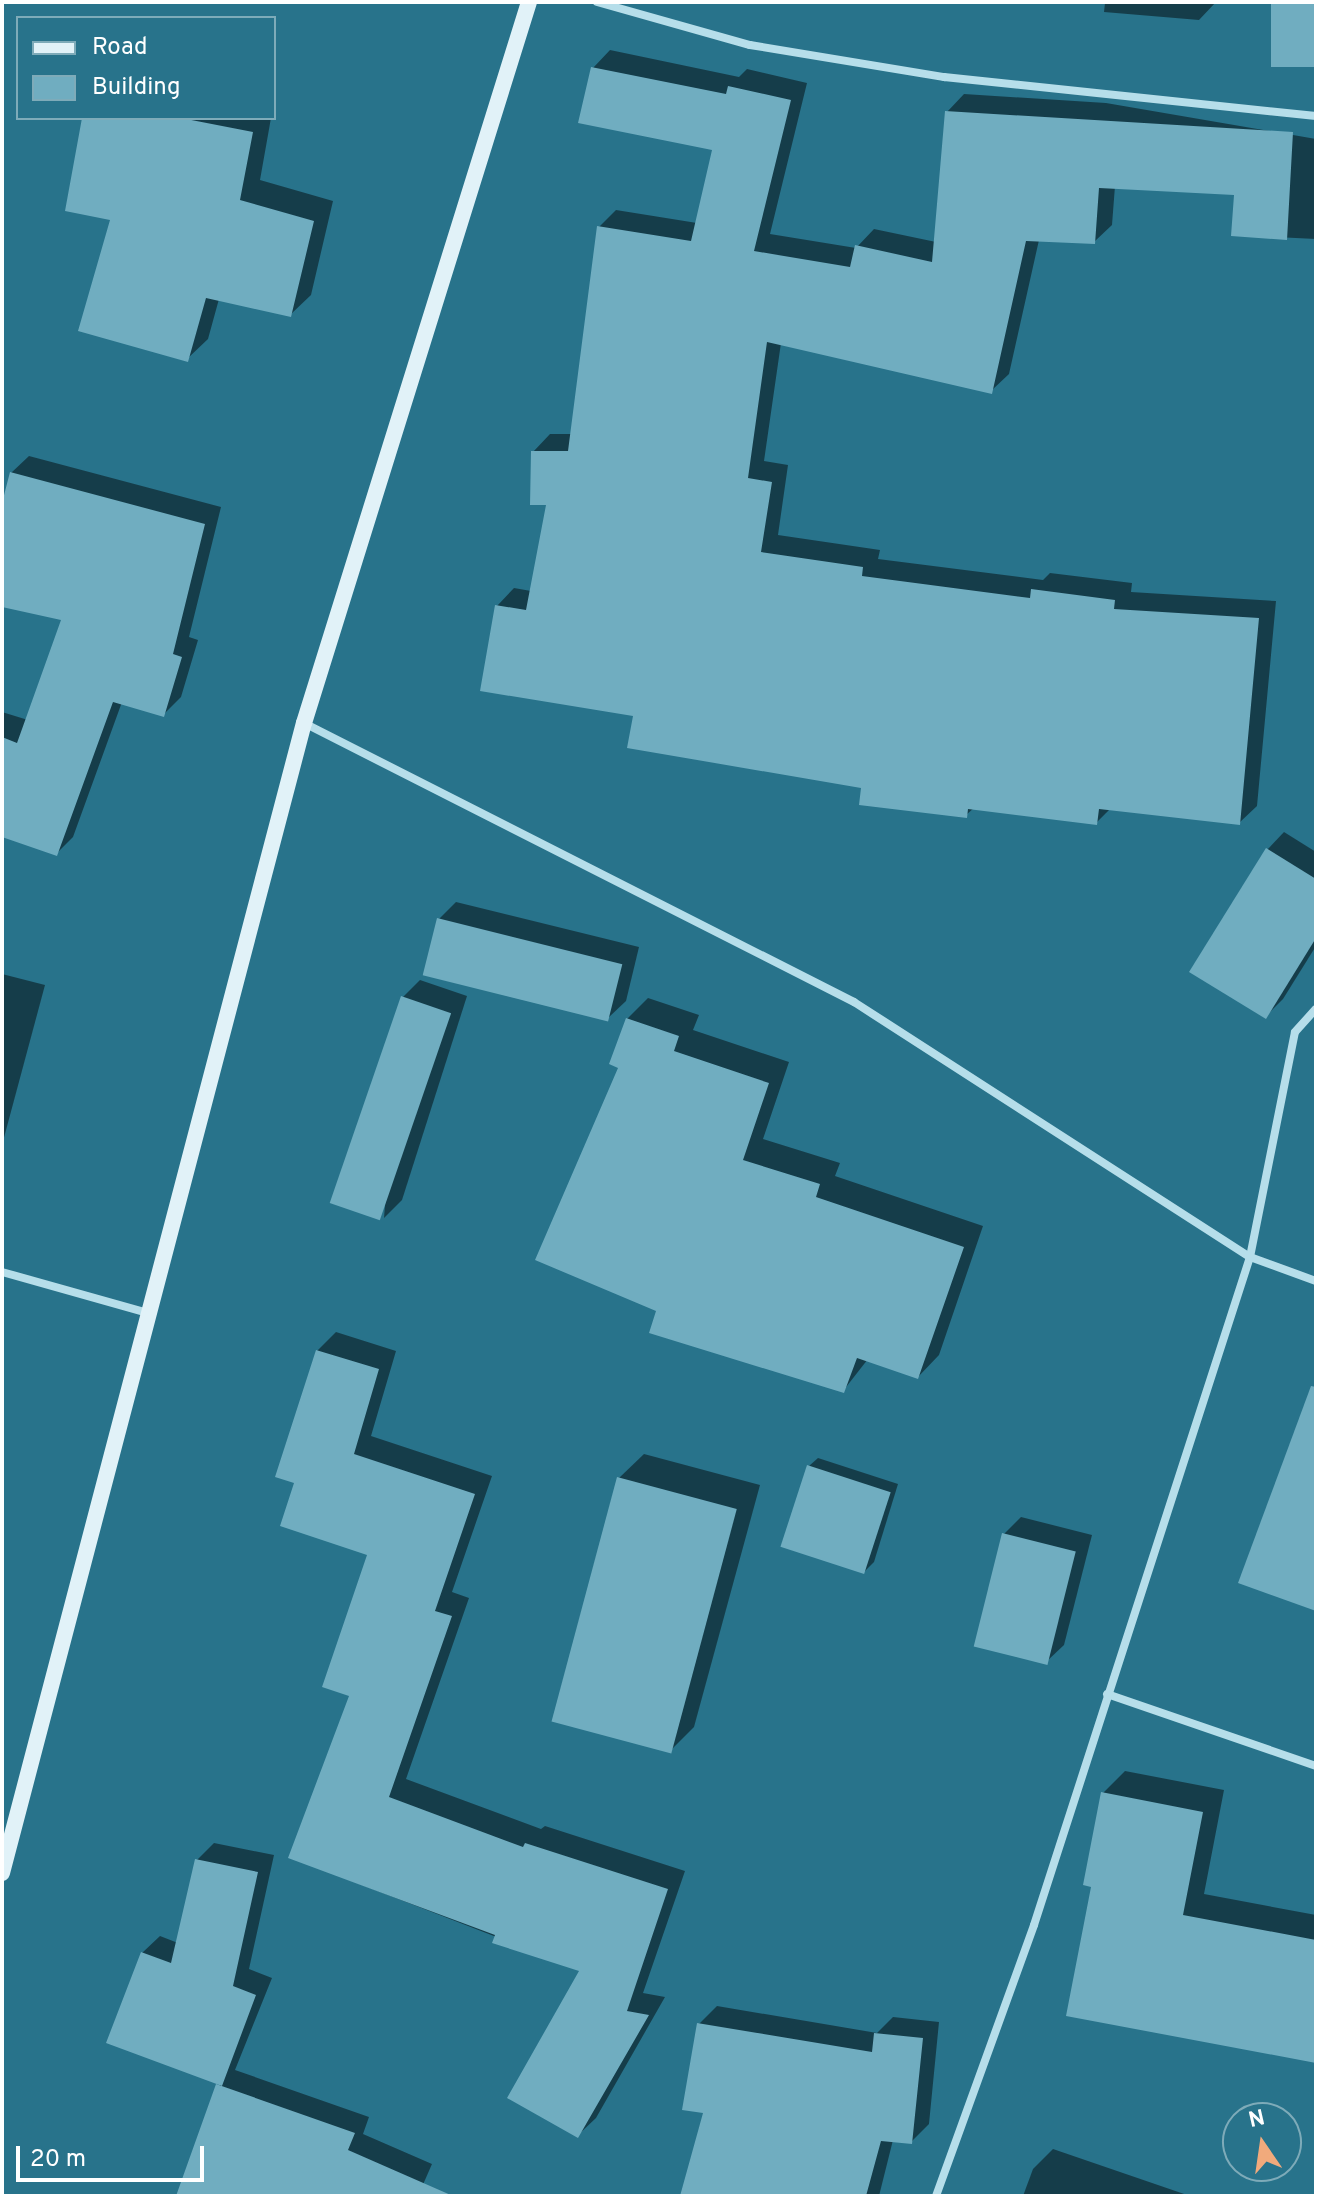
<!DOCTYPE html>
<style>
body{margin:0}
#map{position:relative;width:1318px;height:2198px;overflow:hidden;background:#28738b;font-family:Overpass,sans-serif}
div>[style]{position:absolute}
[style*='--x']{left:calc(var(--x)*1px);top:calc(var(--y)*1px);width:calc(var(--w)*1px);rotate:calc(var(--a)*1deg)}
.shadow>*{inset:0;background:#0007}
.building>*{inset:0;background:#70adc0;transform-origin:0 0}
.street>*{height:8px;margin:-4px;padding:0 4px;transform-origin:4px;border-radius:4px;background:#b6deea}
.secondary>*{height:16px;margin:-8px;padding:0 8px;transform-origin:8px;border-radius:8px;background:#e1f2f8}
span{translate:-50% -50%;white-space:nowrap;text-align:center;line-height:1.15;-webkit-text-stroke:8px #28738b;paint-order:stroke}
.frame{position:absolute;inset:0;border:4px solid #fff;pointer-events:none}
.legend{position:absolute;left:16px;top:16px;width:260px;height:104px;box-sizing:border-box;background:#28738b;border:2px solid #7eabb9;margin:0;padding:10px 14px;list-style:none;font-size:24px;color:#fff}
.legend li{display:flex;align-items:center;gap:16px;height:40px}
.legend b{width:40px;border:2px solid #7eabb9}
.north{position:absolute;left:1222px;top:2102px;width:80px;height:80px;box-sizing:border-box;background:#28738b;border:2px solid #7eabb9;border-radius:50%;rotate:347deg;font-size:22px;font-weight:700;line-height:32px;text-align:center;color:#fff}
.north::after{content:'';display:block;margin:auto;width:28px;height:36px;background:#f1aa7c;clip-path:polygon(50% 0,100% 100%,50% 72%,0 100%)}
.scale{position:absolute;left:16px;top:2146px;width:188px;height:36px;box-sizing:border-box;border:4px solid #fff;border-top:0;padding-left:10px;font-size:24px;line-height:28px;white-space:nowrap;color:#fff;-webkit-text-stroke:6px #28738b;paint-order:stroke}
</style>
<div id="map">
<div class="shadow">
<div style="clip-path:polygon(1098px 2px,1216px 2px,1199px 20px,1104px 12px,1105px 3px)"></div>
<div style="clip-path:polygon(610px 50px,739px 77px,747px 69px,807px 83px,770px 234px,856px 248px,874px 229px,936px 242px,947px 112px,964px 94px,1106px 103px,1316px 139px,1316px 239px,1233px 235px,1236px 193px,1115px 186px,1112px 225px,1094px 242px,1039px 240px,1009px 374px,991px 391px,781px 343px,764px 461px,788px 465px,778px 535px,880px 550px,878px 559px,1043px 580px,1050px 573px,1132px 583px,1131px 592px,1276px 601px,1257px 806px,1239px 823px,1111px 808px,1096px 823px,974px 808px,966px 815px,864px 787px,636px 714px,497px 606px,514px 588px,531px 591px,549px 503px,533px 452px,550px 434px,572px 434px,599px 227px,616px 210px,697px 223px,715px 148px,593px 68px)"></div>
<div style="clip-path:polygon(84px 118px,271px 118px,260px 180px,333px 201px,311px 295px,290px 315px,219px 299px,208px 339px,187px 359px,112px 218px)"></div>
<div style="clip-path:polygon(29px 456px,221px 507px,189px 637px,198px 640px,181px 697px,164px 714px,122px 702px,73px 837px,56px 854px,2px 833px,2px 712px,28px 720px,63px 619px,2px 604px,2px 511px,11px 473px)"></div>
<div style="clip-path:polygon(1284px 832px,1316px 852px,1316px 946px,1283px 999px,1266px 1016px,1267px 850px)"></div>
<div style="clip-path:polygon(456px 902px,639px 947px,626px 1001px,608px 1018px,439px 919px)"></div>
<div style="clip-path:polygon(2px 974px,45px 985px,2px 1145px)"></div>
<div style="clip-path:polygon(420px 980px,467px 996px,402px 1200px,384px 1218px,402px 998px)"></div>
<div style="clip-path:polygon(648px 998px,699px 1015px,693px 1030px,789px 1062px,763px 1139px,840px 1163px,835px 1176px,983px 1226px,939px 1355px,918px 1377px,868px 1359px,843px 1391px,658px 1310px,620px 1066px,627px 1019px)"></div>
<div style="clip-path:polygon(336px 1332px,396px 1351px,371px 1436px,492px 1476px,452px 1592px,469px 1598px,406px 1779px,541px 1829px,545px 1826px,685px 1871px,643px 1993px,665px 1997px,596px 2118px,577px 2136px,582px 1970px,290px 1857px,352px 1694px,370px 1554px,297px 1482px,317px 1351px)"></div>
<div style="clip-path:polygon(644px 1454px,760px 1485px,694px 1727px,670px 1751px,619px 1478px)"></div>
<div style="clip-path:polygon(818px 1458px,898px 1484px,874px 1562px,865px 1571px,809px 1466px)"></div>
<div style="clip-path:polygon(1021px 1517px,1092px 1535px,1064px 1645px,1046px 1662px,1004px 1534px)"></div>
<div style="clip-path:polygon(1125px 1771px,1224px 1790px,1204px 1894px,1316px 1915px,1316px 2061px,1094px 1885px,1103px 1793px)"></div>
<div style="clip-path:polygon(214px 1843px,274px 1855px,249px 1969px,272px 1978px,235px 2070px,369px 2117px,363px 2134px,432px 2164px,418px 2196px,179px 2196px,220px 2084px,142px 1953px,160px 1936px,178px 1943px,197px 1860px)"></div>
<div style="clip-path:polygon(717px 2006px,877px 2033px,893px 2017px,939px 2022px,929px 2124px,911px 2142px,893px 2140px,879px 2196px,682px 2196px,705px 2112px,699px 2024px)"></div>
<div style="clip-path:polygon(1053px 2149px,1190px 2196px,1023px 2196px,1033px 2169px)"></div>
</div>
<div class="building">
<div style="left:1271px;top:2px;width:45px;height:65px"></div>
<div style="clip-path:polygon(591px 67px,726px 94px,728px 86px,791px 100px,754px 251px,850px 267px,855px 245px,932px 262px,945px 111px,1293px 132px,1287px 240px,1231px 236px,1234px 195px,1099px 188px,1095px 244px,1026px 241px,992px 394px,767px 342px,748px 478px,772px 482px,761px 552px,863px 567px,862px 576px,1030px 598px,1031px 589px,1115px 600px,1114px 609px,1259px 618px,1240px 825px,1099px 809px,1097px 825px,968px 809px,967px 818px,859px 805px,861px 788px,627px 748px,633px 716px,480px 691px,495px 605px,526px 610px,546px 505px,530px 505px,531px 451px,568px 451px,597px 226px,691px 241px,712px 150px,578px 123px)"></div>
<div style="clip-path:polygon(82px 118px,181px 118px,253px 132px,240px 200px,314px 221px,291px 317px,206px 298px,188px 362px,78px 331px,110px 220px,65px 211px)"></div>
<div style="clip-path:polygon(10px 472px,205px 524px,173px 654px,182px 657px,164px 717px,113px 702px,57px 856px,2px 837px,2px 737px,17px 743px,61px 620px,2px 607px,2px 503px)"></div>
<div style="clip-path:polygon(1266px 848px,1316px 879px,1316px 938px,1266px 1019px,1189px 972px)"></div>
<div style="left:437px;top:918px;width:191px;height:59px;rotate:14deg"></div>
<div style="left:401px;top:996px;width:53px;height:219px;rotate:19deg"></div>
<div style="clip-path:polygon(626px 1018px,679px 1036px,674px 1051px,769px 1083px,743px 1160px,820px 1184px,816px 1197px,964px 1247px,918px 1379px,857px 1358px,844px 1393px,649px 1333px,656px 1311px,535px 1260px,618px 1068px,609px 1064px)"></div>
<div style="clip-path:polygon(316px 1350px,379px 1369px,354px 1454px,475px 1494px,435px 1611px,452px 1616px,389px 1797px,523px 1847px,525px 1843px,668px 1889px,627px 2011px,649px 2015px,578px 2138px,507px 2098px,579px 1971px,492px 1943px,495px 1935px,288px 1858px,349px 1696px,322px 1687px,367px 1555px,280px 1526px,294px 1483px,275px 1477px)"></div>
<div style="clip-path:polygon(1311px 1386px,1316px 1387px,1316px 1611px,1238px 1583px)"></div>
<div style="left:807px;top:1465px;width:88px;height:86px;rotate:18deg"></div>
<div style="left:617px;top:1477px;width:124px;height:253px;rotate:15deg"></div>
<div style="left:1002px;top:1533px;width:76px;height:117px;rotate:14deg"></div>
<div style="clip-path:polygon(1101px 1792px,1203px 1812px,1183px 1915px,1316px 1940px,1316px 2063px,1066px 2016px,1091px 1887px,1083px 1885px)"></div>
<div style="clip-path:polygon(195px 1859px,258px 1872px,233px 1986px,256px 1995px,222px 2086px,106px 2043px,141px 1952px,171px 1963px)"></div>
<div style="clip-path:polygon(697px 2023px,872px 2052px,874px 2033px,923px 2038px,912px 2144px,881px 2141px,866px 2196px,680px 2196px,703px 2113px,682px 2110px)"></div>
<div style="clip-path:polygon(216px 2084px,355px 2133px,348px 2150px,453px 2196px,176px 2196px)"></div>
</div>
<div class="street">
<div style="--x:597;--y:2;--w:159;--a:15.7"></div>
<div style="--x:750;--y:45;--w:197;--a:9.4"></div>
<div style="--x:944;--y:77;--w:374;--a:6"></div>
<div style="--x:304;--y:723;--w:617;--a:26.9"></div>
<div style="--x:854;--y:1002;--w:471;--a:32.8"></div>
<div style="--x:1250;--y:1257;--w:70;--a:20"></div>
<div style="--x:2;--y:1272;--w:152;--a:15.7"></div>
<div style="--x:1107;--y:1694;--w:221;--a:19"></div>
<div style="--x:936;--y:2196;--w:288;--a:-70.1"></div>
<div style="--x:1034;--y:1925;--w:702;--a:-72.08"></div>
<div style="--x:1250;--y:1257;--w:229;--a:-78.7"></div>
<div style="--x:1295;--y:1032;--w:31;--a:-48"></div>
</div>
<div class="secondary">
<div style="--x:2;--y:1873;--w:1189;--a:-75.29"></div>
<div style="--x:304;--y:723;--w:755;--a:-72.67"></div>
</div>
<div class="frame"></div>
<ul class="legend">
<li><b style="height:10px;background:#e1f2f8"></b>Road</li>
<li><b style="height:22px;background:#70adc0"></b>Building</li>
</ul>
<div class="north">N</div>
<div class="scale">20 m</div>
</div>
